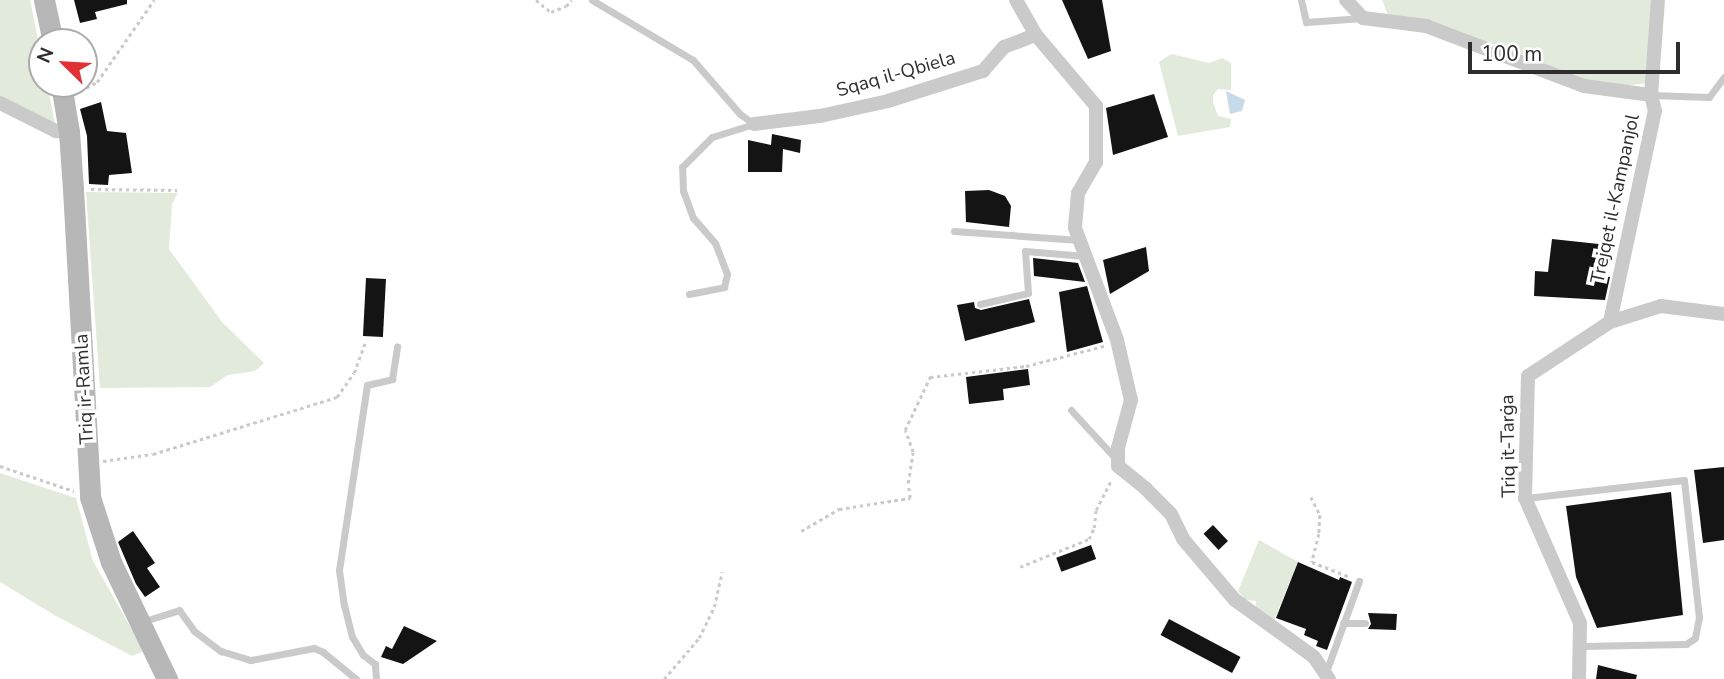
<!DOCTYPE html>
<meta charset="utf-8">
<style>
body{margin:0}
#map{position:relative;width:1724px;height:679px;overflow:hidden;background:#fff;font-family:"Nunito Sans",sans-serif}
div>[style]{position:absolute}
[style*='--x']{left:calc(var(--x)*1px);top:calc(var(--y)*1px);width:calc(var(--w)*1px);rotate:calc(var(--a)*1deg)}
.green>*{inset:0;background:#e2eadb}
.water>*{inset:0;background:#c7daea}
.building>*{inset:0;background:#141414;transform-origin:0 0}
.path>*{height:2.5px;margin-top:-1.25px;transform-origin:0;background:repeating-linear-gradient(90deg,#cacaca 0 3.5px,transparent 0 7px)}
.lane>*{height:7px;margin:-3.5px;padding:0 3.5px;transform-origin:3.5px;border-radius:3.5px;background:#cacaca}
.street>*{height:14px;margin:-7px;padding:0 7px;transform-origin:7px;border-radius:7px;background:#cacaca}
.secondary>*{height:21px;margin:-10.5px;padding:0 10.5px;transform-origin:10.5px;border-radius:10.5px;background:#b7b7b7}
span{translate:-50% -50%;white-space:nowrap;text-align:center;line-height:1.15;-webkit-text-stroke:7px #fff;paint-order:stroke}
.street-label{font-size:19px;color:#2d2d2d}
.north{position:absolute;left:28px;top:28px;width:70px;height:70px;box-sizing:border-box;background:#fff;border:2px solid #ababab;border-radius:50%;rotate:294deg;font-size:19px;font-weight:700;line-height:28px;text-align:center;color:#2d2d2d}
.north::after{content:'';display:block;margin:auto;width:24px;height:32px;background:#e23134;clip-path:polygon(50% 0,100% 100%,50% 72%,0 100%)}
.scale{position:absolute;left:1468px;top:42px;width:212px;height:32px;box-sizing:border-box;border:4px solid #2d2d2d;border-top:0;padding-left:9px;font-size:21px;line-height:24px;white-space:nowrap;color:#2d2d2d;-webkit-text-stroke:5px #fff;paint-order:stroke}
</style>
<div id="map">
<div class="green">
<div style="clip-path:polygon(0 0,30px 0,42px 59px,42px 84px,47px 84px,56px 129px,0 101px)"></div>
<div style="clip-path:polygon(1382px 0,1654px 0,1647px 83px,1616px 87px,1579px 81px,1535px 59px,1426px 21px,1388px 15px)"></div>
<div style="clip-path:polygon(1171px 54px,1209px 63px,1222px 58px,1231px 63px,1231px 90px,1218px 89px,1213px 95px,1213px 102px,1218px 116px,1231px 119px,1230px 127px,1178px 136px,1159px 62px)"></div>
<div style="clip-path:polygon(86px 192px,178px 193px,172px 204px,169px 249px,222px 322px,264px 363px,255px 371px,228px 375px,210px 387px,100px 388px)"></div>
<div style="clip-path:polygon(0 473px,76px 498px,93px 561px,144px 651px,132px 656px,56px 616px,0 582px)"></div>
<div style="clip-path:polygon(1259px 540px,1298px 562px,1273px 623px,1256px 609px,1256px 601px,1246px 600px,1238px 591px)"></div>
</div>
<div class="water">
<div style="clip-path:polygon(1226px 91px,1245px 100px,1242px 111px,1230px 114px)"></div>
</div>
<div class="building">
<div style="clip-path:polygon(74px 0,127px 0,127px 4px,95px 12px,97px 19px,80px 23px)"></div>
<div style="clip-path:polygon(1062px 0,1102px 0,1111px 51px,1088px 59px)"></div>
<div style="clip-path:polygon(1154px 94px,1168px 137px,1113px 155px,1106px 108px)"></div>
<div style="clip-path:polygon(101px 102px,107px 131px,126px 133px,132px 173px,109px 175px,108px 185px,89px 184px,87px 136px,80px 109px)"></div>
<div style="clip-path:polygon(772px 134px,801px 140px,800px 153px,783px 149px,782px 172px,748px 172px,748px 140px,771px 145px)"></div>
<div style="clip-path:polygon(989px 190px,1005px 196px,1011px 206px,1009px 227px,966px 222px,965px 191px)"></div>
<div style="clip-path:polygon(1552px 239px,1608px 245px,1605px 276px,1610px 277px,1605px 300px,1534px 296px,1535px 271px,1548px 272px)"></div>
<div style="clip-path:polygon(1146px 247px,1149px 271px,1110px 294px,1103px 260px)"></div>
<div style="clip-path:polygon(1033px 258px,1078px 263px,1085px 282px,1034px 276px)"></div>
<div style="left:366px;top:278px;width:20px;height:58px;rotate:3deg"></div>
<div style="clip-path:polygon(1087px 286px,1103px 342px,1067px 352px,1059px 292px)"></div>
<div style="clip-path:polygon(1029px 299px,1035px 322px,965px 341px,957px 305px,974px 302px,975px 308px,981px 310px)"></div>
<div style="clip-path:polygon(1028px 369px,1030px 385px,1003px 389px,1004px 400px,969px 404px,966px 377px)"></div>
<div style="clip-path:polygon(1724px 467px,1724px 540px,1703px 543px,1694px 470px)"></div>
<div style="clip-path:polygon(1671px 492px,1683px 615px,1597px 628px,1576px 577px,1566px 506px)"></div>
<div style="left:1213px;top:525px;width:22px;height:13px;rotate:47deg"></div>
<div style="clip-path:polygon(133px 531px,155px 563px,147px 568px,160px 587px,145px 597px,136px 584px,118px 542px)"></div>
<div style="left:1091px;top:545px;width:15px;height:37px;rotate:70deg"></div>
<div style="clip-path:polygon(1298px 562px,1339px 580px,1340px 577px,1352px 582px,1327px 650px,1316px 646px,1318px 641px,1304px 635px,1306px 629px,1276px 618px)"></div>
<div style="clip-path:polygon(1368px 613px,1397px 614px,1396px 630px,1368px 629px,1371px 624px)"></div>
<div style="left:1169px;top:619px;width:81px;height:18px;rotate:28deg"></div>
<div style="clip-path:polygon(404px 626px,437px 641px,403px 664px,381px 657px,386px 646px,392px 649px)"></div>
<div style="clip-path:polygon(1598px 665px,1637px 675px,1636px 679px,1596px 679px)"></div>
</div>
<div class="path">
<div style="--x:536;--y:0;--w:19;--a:39"></div>
<div style="--x:551;--y:12;--w:16;--a:-22"></div>
<div style="--x:566;--y:6;--w:8;--a:-45"></div>
<div style="--x:80;--y:91;--w:19;--a:-28"></div>
<div style="--x:97;--y:82;--w:100;--a:-55.2"></div>
<div style="--x:91;--y:189;--w:86;--a:0.7"></div>
<div style="--x:103;--y:461;--w:50;--a:-8"></div>
<div style="--x:153;--y:454;--w:193;--a:-17.2"></div>
<div style="--x:337;--y:397;--w:29;--a:-55"></div>
<div style="--x:354;--y:373;--w:35;--a:-70"></div>
<div style="--x:0;--y:466;--w:78;--a:18.7"></div>
<div style="--x:1311;--y:497;--w:20;--a:63"></div>
<div style="--x:1320;--y:515;--w:19;--a:93"></div>
<div style="--x:1319;--y:534;--w:29;--a:104"></div>
<div style="--x:1312;--y:562;--w:41;--a:21.5"></div>
<div style="--x:801;--y:531;--w:44;--a:-30.1"></div>
<div style="--x:839;--y:509;--w:72;--a:-8.8"></div>
<div style="--x:910;--y:498;--w:15;--a:-98"></div>
<div style="--x:908;--y:483;--w:31;--a:-81"></div>
<div style="--x:913;--y:452;--w:23;--a:-110"></div>
<div style="--x:905;--y:430;--w:59;--a:-64.7"></div>
<div style="--x:930;--y:377;--w:97;--a:-6.5"></div>
<div style="--x:1026;--y:366;--w:81;--a:-14.4"></div>
<div style="--x:1020;--y:567;--w:74;--a:-22.1"></div>
<div style="--x:1089;--y:539;--w:12;--a:-66"></div>
<div style="--x:1094;--y:528;--w:18;--a:-84"></div>
<div style="--x:1096;--y:510;--w:35;--a:-63"></div>
<div style="--x:664;--y:679;--w:54;--a:-49.5"></div>
<div style="--x:699;--y:638;--w:34;--a:-64"></div>
<div style="--x:714;--y:607;--w:36;--a:-77"></div>
</div>
<div class="lane">
<div style="--x:592;--y:0;--w:117;--a:30.7"></div>
<div style="--x:693;--y:60;--w:72;--a:49"></div>
<div style="--x:740;--y:114;--w:17;--a:36"></div>
<div style="--x:1301;--y:0;--w:23;--a:77"></div>
<div style="--x:1306;--y:22;--w:57;--a:-4"></div>
<div style="--x:1651;--y:95;--w:58;--a:2"></div>
<div style="--x:1709;--y:97;--w:25;--a:-53"></div>
<div style="--x:954;--y:231;--w:125;--a:4.1"></div>
<div style="--x:689;--y:294;--w:36;--a:-11"></div>
<div style="--x:724;--y:287;--w:13;--a:-77"></div>
<div style="--x:727;--y:274;--w:33;--a:-111"></div>
<div style="--x:715;--y:243;--w:33;--a:-131"></div>
<div style="--x:693;--y:218;--w:29;--a:-110"></div>
<div style="--x:683;--y:191;--w:24;--a:-92"></div>
<div style="--x:682;--y:167;--w:42;--a:-45"></div>
<div style="--x:712;--y:137;--w:44;--a:-17.2"></div>
<div style="--x:980;--y:304;--w:49;--a:-12.9"></div>
<div style="--x:1028;--y:293;--w:42;--a:-94.1"></div>
<div style="--x:1025;--y:251;--w:60;--a:4.8"></div>
<div style="--x:1071;--y:410;--w:68;--a:47.4"></div>
<div style="--x:1526;--y:498;--w:159;--a:-6.5"></div>
<div style="--x:1684;--y:480;--w:138;--a:83.8"></div>
<div style="--x:1699;--y:617;--w:21;--a:101"></div>
<div style="--x:1695;--y:638;--w:11;--a:146"></div>
<div style="--x:1686;--y:644;--w:105;--a:178.9"></div>
<div style="--x:144;--y:621;--w:37;--a:-17"></div>
<div style="--x:179;--y:610;--w:26;--a:54"></div>
<div style="--x:194;--y:631;--w:34;--a:37"></div>
<div style="--x:221;--y:651;--w:31;--a:17"></div>
<div style="--x:251;--y:660;--w:64;--a:-10.8"></div>
<div style="--x:314;--y:648;--w:10;--a:24"></div>
<div style="--x:323;--y:652;--w:43;--a:39.3"></div>
<div style="--x:1343;--y:623;--w:22;--a:0"></div>
<div style="--x:1326;--y:672;--w:97;--a:-70.1"></div>
<div style="--x:376;--y:679;--w:15;--a:-94"></div>
<div style="--x:375;--y:664;--w:15;--a:-143"></div>
<div style="--x:363;--y:655;--w:21;--a:-121"></div>
<div style="--x:352;--y:637;--w:32;--a:-104"></div>
<div style="--x:344;--y:606;--w:36;--a:-98"></div>
<div style="--x:339;--y:570;--w:187;--a:-81.4"></div>
<div style="--x:367;--y:385;--w:26;--a:-13"></div>
<div style="--x:392;--y:379;--w:33;--a:-81"></div>
</div>
<div class="street">
<div style="--x:1016;--y:0;--w:40;--a:60.3"></div>
<div style="--x:1036;--y:35;--w:93;--a:49.8"></div>
<div style="--x:1096;--y:106;--w:56;--a:90"></div>
<div style="--x:1096;--y:162;--w:36;--a:120"></div>
<div style="--x:1078;--y:193;--w:35;--a:95"></div>
<div style="--x:1075;--y:228;--w:120;--a:69.4"></div>
<div style="--x:1117;--y:340;--w:62;--a:76.9"></div>
<div style="--x:1131;--y:400;--w:50;--a:105.2"></div>
<div style="--x:1118;--y:448;--w:18;--a:90"></div>
<div style="--x:1118;--y:466;--w:36;--a:39"></div>
<div style="--x:1146;--y:489;--w:35;--a:45"></div>
<div style="--x:1171;--y:514;--w:28;--a:64"></div>
<div style="--x:1183;--y:539;--w:80;--a:49.6"></div>
<div style="--x:1235;--y:600;--w:97;--a:35.8"></div>
<div style="--x:1314;--y:657;--w:27;--a:56"></div>
<div style="--x:1346;--y:0;--w:25;--a:47"></div>
<div style="--x:1363;--y:18;--w:64;--a:7.2"></div>
<div style="--x:1426;--y:26;--w:169;--a:20.8"></div>
<div style="--x:1584;--y:86;--w:68;--a:7.7"></div>
<div style="--x:0;--y:103;--w:63;--a:26.6"></div>
<div style="--x:56;--y:131;--w:13;--a:4"></div>
<div style="--x:754;--y:124;--w:66;--a:-6.9"></div>
<div style="--x:820;--y:116;--w:70;--a:-12.4"></div>
<div style="--x:888;--y:101;--w:100;--a:-17.5"></div>
<div style="--x:983;--y:71;--w:32;--a:-49"></div>
<div style="--x:1004;--y:47;--w:34;--a:-21"></div>
<div style="--x:1610;--y:322;--w:216;--a:-78"></div>
<div style="--x:1655;--y:111;--w:16;--a:-104"></div>
<div style="--x:1651;--y:95;--w:95;--a:-85.8"></div>
<div style="--x:1579;--y:679;--w:56;--a:-89"></div>
<div style="--x:1580;--y:623;--w:137;--a:-113.7"></div>
<div style="--x:1525;--y:498;--w:122;--a:-88.6"></div>
<div style="--x:1528;--y:376;--w:98;--a:-33.4"></div>
<div style="--x:1610;--y:322;--w:53;--a:-17.4"></div>
<div style="--x:1661;--y:306;--w:64;--a:7.2"></div>
</div>
<div class="secondary">
<div style="--x:44;--y:0;--w:43;--a:77.9"></div>
<div style="--x:61;--y:84;--w:49;--a:80.5"></div>
<div style="--x:69;--y:132;--w:57;--a:86"></div>
<div style="--x:73;--y:189;--w:308;--a:86.8"></div>
<div style="--x:90;--y:497;--w:68;--a:72.1"></div>
<div style="--x:111;--y:562;--w:130;--a:64.4"></div>
</div>
<div class="street-label">
<span style="left:896px;top:75px;rotate:-16deg">Sqaq il-Qbiela</span>
<span style="left:1616px;top:199px;rotate:-78deg">Trejqet il-Kampanjol</span>
<span style="left:85px;top:389px;rotate:-93deg">Triq ir-Ramla</span>
<span style="left:1509px;top:446px;rotate:-91deg">Triq it-Tarġa</span>
</div>
<div class="north">N</div>
<div class="scale">100 m</div>
</div>
